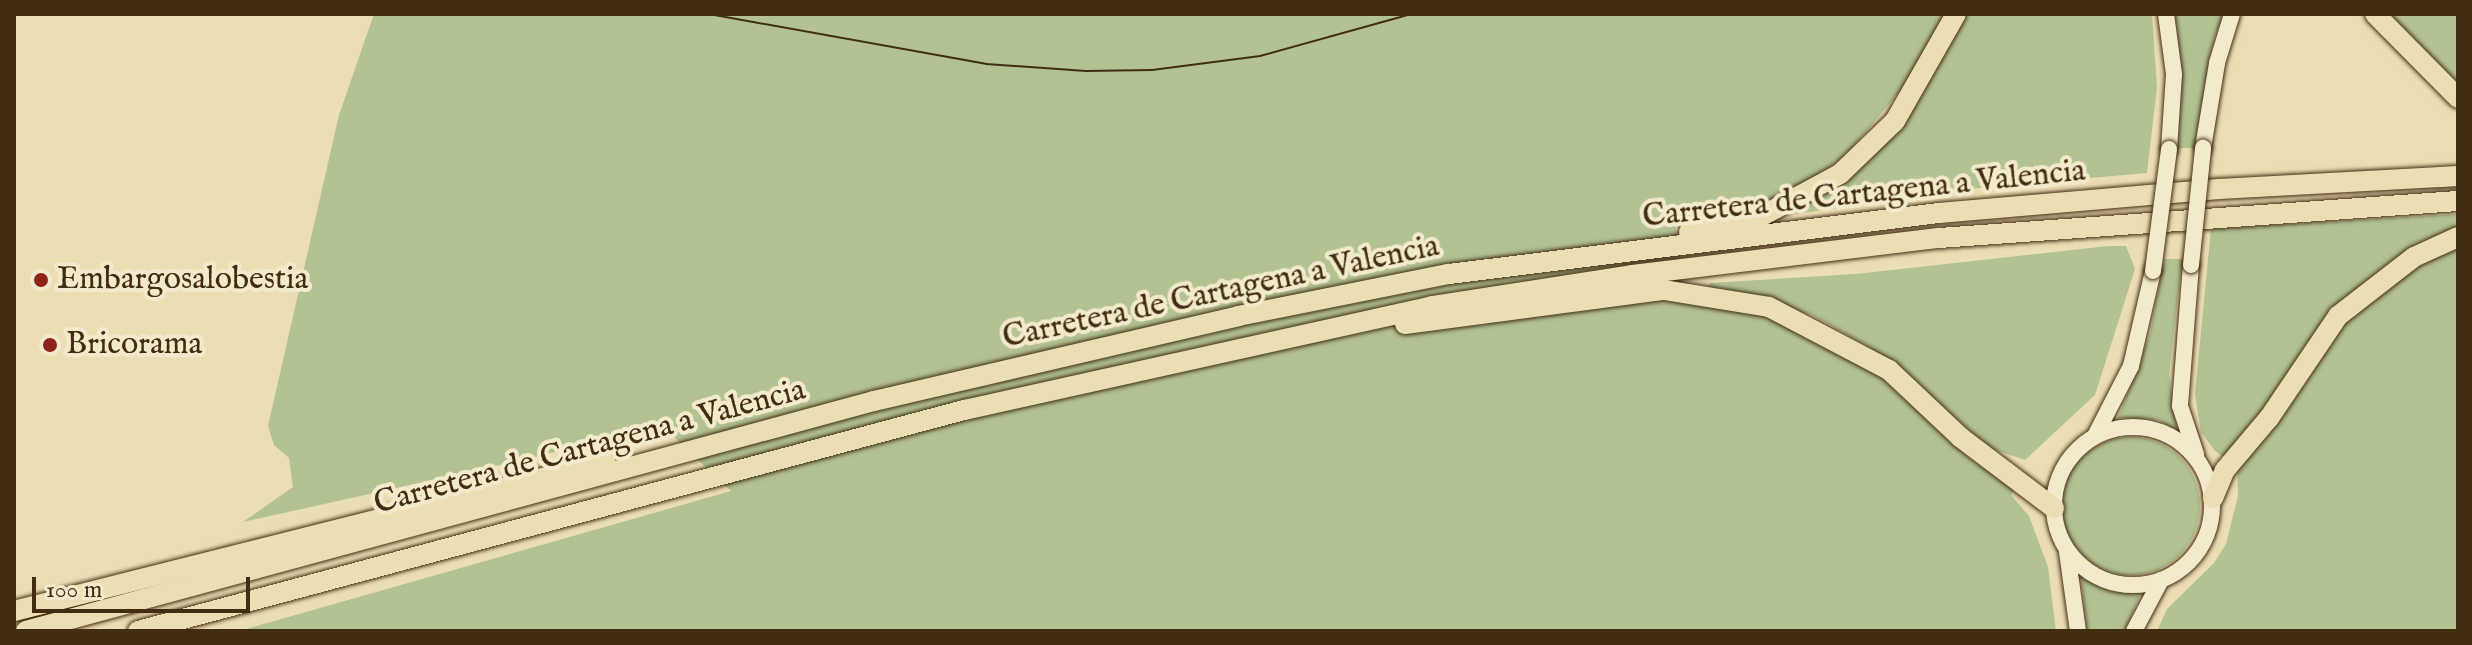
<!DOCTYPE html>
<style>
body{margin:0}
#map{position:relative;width:2472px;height:645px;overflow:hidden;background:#ecdeb3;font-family:"IM FELL English",serif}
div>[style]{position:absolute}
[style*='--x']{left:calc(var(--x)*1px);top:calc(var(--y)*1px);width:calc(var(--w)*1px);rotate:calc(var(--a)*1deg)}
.green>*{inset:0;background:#b2c291}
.round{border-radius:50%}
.roads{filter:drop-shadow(0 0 2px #432d11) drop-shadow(0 0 2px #432d11)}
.secondary>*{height:16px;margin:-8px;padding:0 8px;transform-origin:8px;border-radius:8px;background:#f3eace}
.secondary>.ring{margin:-8px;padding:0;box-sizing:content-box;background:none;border:16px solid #f3eace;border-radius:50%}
.trunk>*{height:20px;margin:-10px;padding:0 10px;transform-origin:10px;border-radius:10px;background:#ecdeb3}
.tram>*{height:2px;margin:-1px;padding:0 1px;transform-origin:1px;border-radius:1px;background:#432d11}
.bridges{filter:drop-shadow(0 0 2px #432d11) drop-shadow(0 0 2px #432d11)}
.secondary-bridge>*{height:16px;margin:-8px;padding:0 8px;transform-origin:8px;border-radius:8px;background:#f3eace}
.dots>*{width:22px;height:22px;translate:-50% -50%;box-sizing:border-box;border:4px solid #f3eace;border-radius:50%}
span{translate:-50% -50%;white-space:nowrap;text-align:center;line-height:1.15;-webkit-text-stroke:8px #f3eace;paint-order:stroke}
.street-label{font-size:32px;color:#432d11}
.poi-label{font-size:32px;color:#432d11}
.left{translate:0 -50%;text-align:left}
.frame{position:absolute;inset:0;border:16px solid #432d11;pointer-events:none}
.scale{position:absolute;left:32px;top:577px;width:218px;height:36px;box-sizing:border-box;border:4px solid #432d11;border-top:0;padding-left:10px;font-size:24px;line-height:28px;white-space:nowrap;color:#432d11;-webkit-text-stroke:6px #f3eace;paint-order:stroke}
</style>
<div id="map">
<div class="green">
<div style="clip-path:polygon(374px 14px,1946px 14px,1912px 77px,1846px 155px,1808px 183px,1764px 203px,1675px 225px,1683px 288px,1769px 316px,1868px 365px,1918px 404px,1969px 458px,2015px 490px,2011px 495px,2029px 516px,2048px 567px,2056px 631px,239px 631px,731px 491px,657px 421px,541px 456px,243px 522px,293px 487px,289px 458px,274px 445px,268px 426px,339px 115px)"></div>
<div style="clip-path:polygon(1963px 14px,2152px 14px,2157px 87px,2147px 173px,1986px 187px,1796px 214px,1795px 209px,1854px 170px)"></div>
<div style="clip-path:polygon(2175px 14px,2224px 14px,2214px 38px,2194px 148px,2177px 148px,2182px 79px)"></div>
<div style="clip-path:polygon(2385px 14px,2458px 14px,2458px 89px)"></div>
<div style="clip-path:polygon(2458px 214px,2458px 228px,2422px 243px,2360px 286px,2252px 427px,2224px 457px,2215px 451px,2201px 432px,2195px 394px,2211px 229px)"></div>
<div style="clip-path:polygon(2458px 243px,2458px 631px,2157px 631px,2167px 609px,2214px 563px,2226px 544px,2238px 496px,2237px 464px,2273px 429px,2348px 319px,2392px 281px)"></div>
<div style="clip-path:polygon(2108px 246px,2126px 246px,2135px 269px,2095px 395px,2025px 460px,1992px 449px,1868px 346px,1812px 315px,1709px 288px,1710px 283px,1856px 274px)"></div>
<div style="clip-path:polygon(2164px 259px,2182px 259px,2169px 375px,2177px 430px,2158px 420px,2118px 418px,2150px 334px)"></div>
<div class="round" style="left:2062px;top:437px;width:138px;height:138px"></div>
<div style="clip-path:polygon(2081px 577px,2109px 590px,2141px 592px,2125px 631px,2087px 631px)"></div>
</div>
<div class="roads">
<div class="secondary">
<div style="--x:2166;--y:14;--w:61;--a:82.4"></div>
<div style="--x:2174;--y:74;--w:75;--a:93.8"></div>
<div style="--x:2203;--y:148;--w:86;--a:-80.6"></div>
<div style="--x:2217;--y:63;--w:51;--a:-73"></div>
<div style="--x:2191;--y:265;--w:141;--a:94.5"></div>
<div style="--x:2180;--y:406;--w:51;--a:71.6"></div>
<div class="ring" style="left:2054px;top:427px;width:142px;height:142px"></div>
<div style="--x:2095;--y:436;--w:79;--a:-62.8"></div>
<div style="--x:2131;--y:366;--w:98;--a:-77"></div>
<div style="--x:2067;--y:552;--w:80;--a:82.1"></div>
<div style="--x:2134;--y:631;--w:58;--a:-62.1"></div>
</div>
<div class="trunk">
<div style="--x:2375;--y:14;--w:118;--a:45.3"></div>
<div style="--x:1689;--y:232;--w:73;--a:-11.9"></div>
<div style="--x:1760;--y:217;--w:91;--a:-28.3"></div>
<div style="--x:1840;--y:174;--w:76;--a:-43.9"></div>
<div style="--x:1895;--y:121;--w:123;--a:-60.3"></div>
<div style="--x:1405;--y:324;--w:261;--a:-7.5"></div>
<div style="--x:1664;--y:290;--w:106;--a:9.2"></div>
<div style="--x:1769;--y:307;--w:136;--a:27.7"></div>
<div style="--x:1889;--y:370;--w:98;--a:43.3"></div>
<div style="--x:1960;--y:437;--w:118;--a:37.1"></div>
<div style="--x:2213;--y:498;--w:30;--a:-67"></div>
<div style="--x:2225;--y:470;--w:68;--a:-49.8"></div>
<div style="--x:2269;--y:418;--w:123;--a:-55.9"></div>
<div style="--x:2338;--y:316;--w:96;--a:-37.8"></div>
<div style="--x:2414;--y:257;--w:48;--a:-24.4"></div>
<div style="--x:14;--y:611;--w:610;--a:-14.13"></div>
<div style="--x:26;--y:631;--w:879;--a:-15.18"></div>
<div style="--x:874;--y:401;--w:374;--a:-13.1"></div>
<div style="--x:1238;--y:316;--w:215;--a:-11.3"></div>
<div style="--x:1449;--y:274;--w:494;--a:-7.1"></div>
<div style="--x:1939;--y:213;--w:281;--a:-4.9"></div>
<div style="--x:2219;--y:189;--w:239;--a:-3.1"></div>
<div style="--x:138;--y:631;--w:855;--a:-14.98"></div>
<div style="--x:964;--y:410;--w:479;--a:-12.5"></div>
<div style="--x:1432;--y:306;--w:202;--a:-8.8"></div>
<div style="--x:1632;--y:275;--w:309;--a:-6.9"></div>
<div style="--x:1939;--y:238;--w:520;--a:-4.08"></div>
</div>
</div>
<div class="tram">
<div style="--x:709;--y:14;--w:281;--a:10.2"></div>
<div style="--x:986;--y:64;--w:100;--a:4"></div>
<div style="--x:1086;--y:71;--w:66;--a:-0.9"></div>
<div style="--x:1152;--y:70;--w:109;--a:-7.4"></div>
<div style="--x:1260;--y:56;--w:157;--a:-15.5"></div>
</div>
<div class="bridges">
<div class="secondary-bridge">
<div style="--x:2191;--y:265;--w:118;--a:-84.1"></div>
<div style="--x:2153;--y:271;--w:123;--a:-82.5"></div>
</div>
</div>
<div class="dots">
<div style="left:41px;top:280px;background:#8f2418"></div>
<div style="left:50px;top:345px;background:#8f2418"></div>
</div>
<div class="street-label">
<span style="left:1864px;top:195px;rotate:-6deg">Carretera de Cartagena a Valencia</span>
<span style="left:1221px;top:293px;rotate:-12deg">Carretera de Cartagena a Valencia</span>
<span style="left:590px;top:448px;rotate:-15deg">Carretera de Cartagena a Valencia</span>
</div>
<div class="poi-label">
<span class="left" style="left:57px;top:280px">Embargosalobestia</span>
<span class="left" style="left:66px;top:345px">Bricorama</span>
</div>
<div class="frame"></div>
<div class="scale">100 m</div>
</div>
